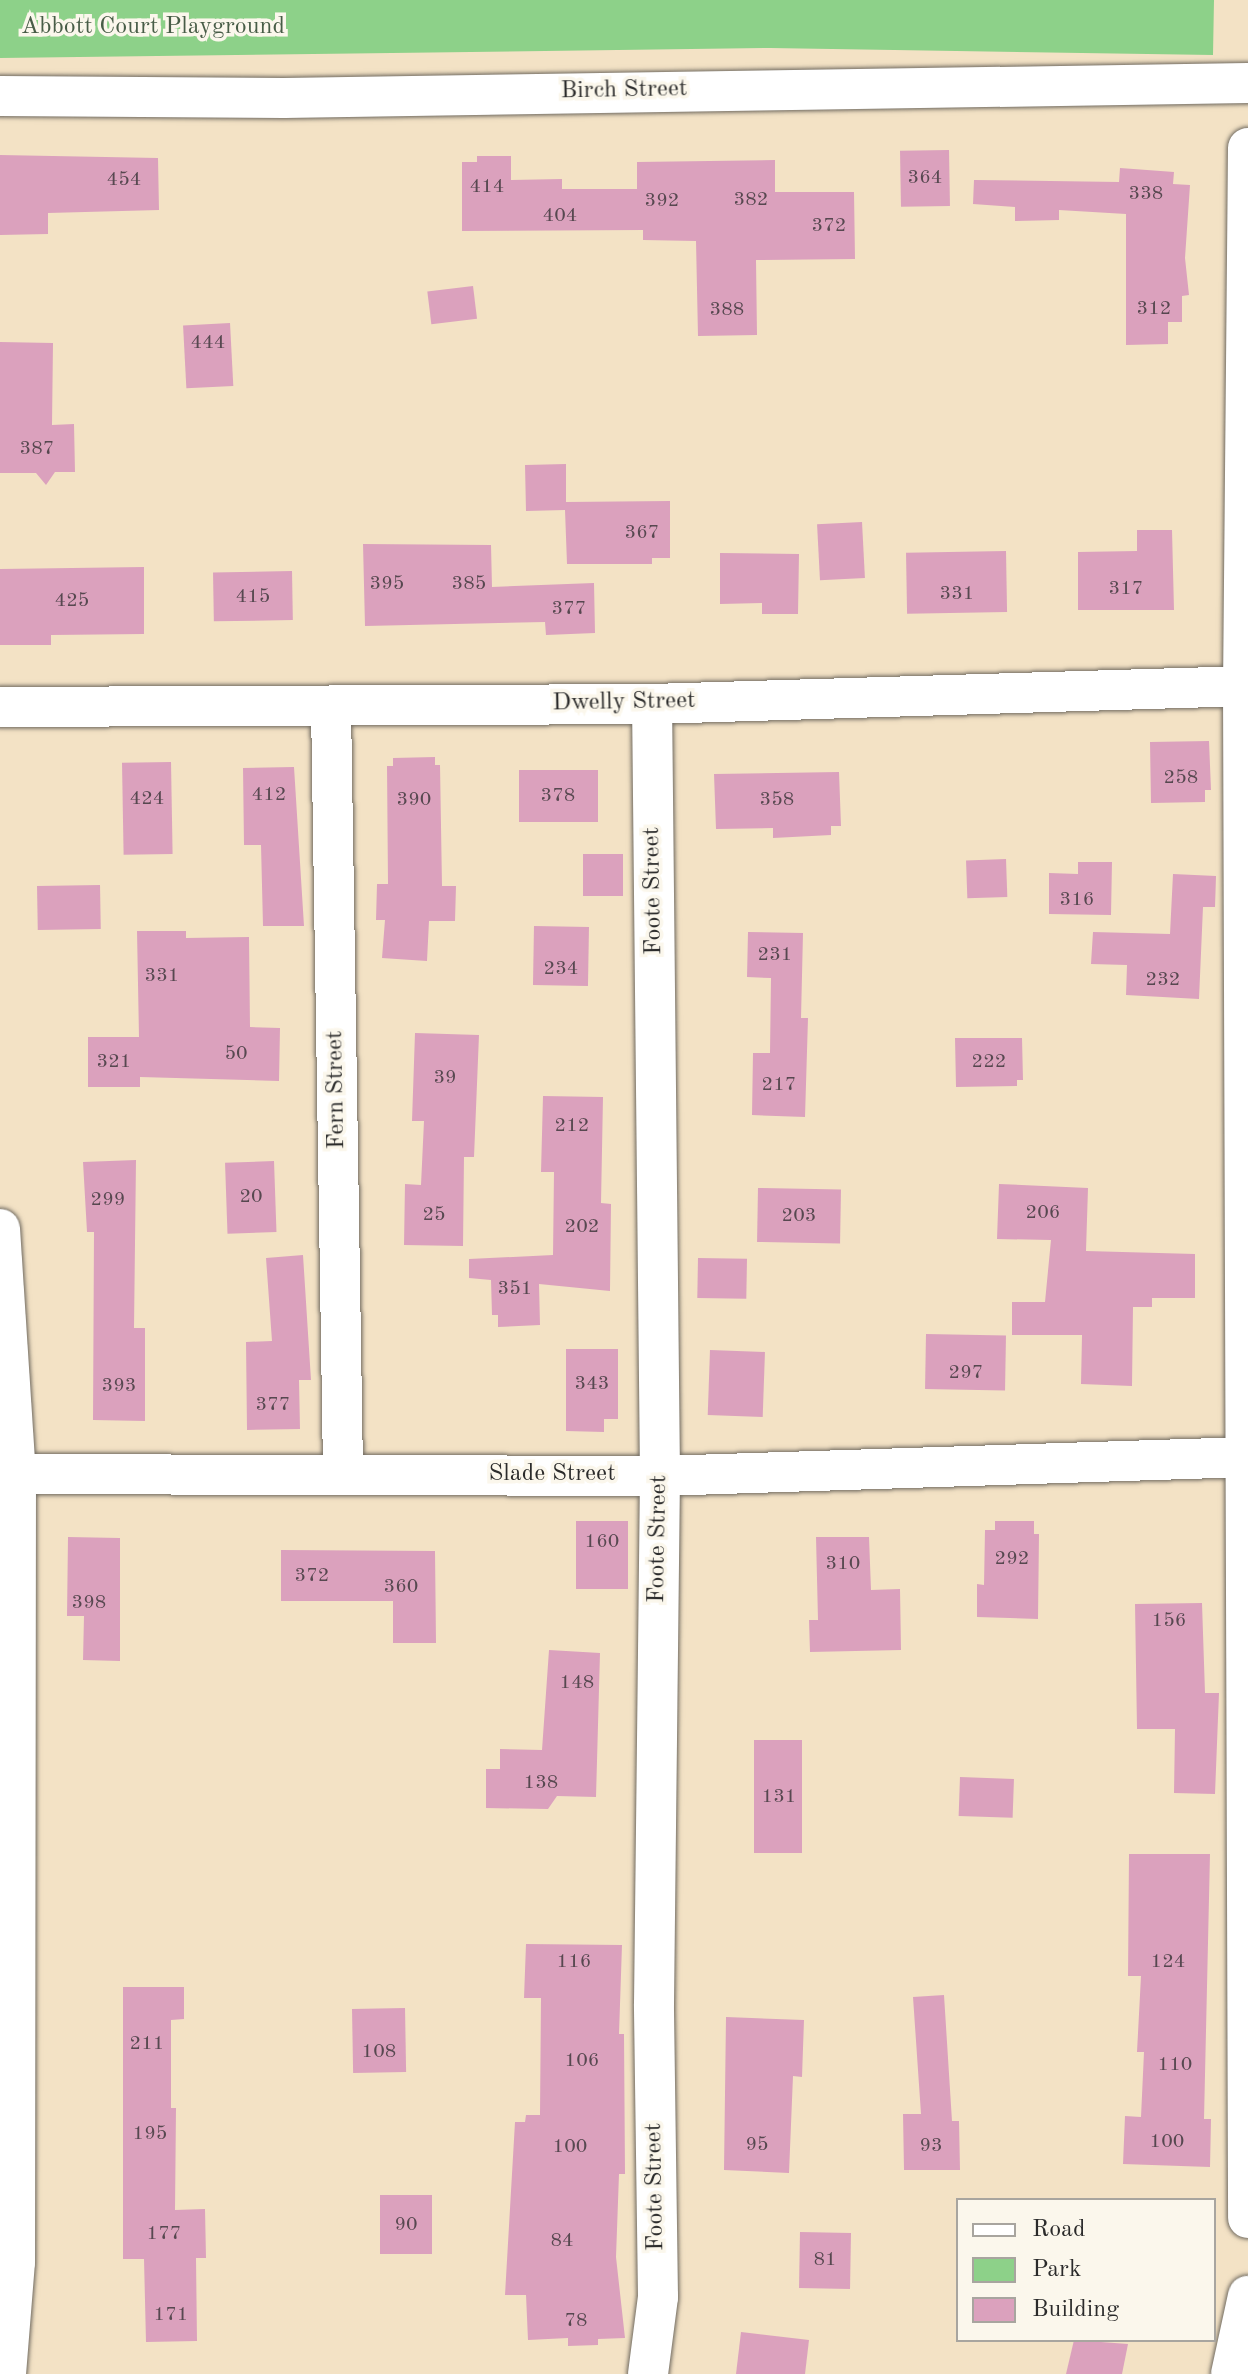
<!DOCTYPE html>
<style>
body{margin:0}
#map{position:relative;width:1248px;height:2374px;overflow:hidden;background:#f3e2c5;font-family:"Old Standard TT",serif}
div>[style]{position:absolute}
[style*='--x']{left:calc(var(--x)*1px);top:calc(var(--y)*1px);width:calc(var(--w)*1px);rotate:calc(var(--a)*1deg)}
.green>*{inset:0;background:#8dd189}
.building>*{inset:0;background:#dba1bd;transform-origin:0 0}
.roads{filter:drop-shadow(0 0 2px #716b61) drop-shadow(0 0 2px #716b61)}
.street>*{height:40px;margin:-20px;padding:0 20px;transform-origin:20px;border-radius:20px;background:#fff}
span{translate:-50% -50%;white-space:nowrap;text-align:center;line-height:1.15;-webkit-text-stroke:7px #fbf7ec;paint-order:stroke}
.number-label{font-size:20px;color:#574850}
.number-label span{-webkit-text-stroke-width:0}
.park-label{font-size:24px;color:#485d47}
.street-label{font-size:24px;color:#2b2b2b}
.legend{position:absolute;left:956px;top:2198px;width:260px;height:144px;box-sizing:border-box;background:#fbf7ec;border:2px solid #a8a59f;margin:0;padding:10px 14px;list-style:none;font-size:24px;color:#2b2b2b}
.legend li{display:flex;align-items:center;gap:16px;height:40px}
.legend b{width:40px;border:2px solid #a8a59f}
</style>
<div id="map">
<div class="green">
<div style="clip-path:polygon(0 0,1214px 0,1213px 55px,770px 48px,0 58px)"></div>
</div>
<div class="building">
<div style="left:949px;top:150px;width:56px;height:49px;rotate:89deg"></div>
<div style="clip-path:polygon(0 155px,158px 158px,159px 210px,48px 213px,48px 234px,0 235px)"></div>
<div style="clip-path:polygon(477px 156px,511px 156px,511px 180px,562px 179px,562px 189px,637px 189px,637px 162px,775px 160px,775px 192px,854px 192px,855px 259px,756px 260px,757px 335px,698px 336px,696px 241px,643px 240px,643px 230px,462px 231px,462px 162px,477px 162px)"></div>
<div style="clip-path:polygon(1120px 168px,1174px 172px,1173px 184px,1190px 185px,1185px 258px,1189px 295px,1182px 296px,1182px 322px,1168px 322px,1168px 344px,1126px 345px,1126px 214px,1059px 210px,1059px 220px,1015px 221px,1015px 207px,973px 204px,974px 180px,1119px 182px)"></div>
<div style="left:473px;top:286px;width:33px;height:46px;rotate:83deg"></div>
<div style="left:230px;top:323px;width:63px;height:47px;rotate:87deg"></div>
<div style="clip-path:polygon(0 342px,53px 343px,52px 425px,74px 424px,75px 472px,55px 472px,46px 485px,36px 473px,0 473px)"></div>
<div style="clip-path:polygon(566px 464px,566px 502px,670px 501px,670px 558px,652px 558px,652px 564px,567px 564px,565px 510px,526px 511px,525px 465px)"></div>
<div style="left:862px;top:522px;width:56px;height:45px;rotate:87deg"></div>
<div style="clip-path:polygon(1137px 530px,1172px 530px,1174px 610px,1078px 610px,1078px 552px,1137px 551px)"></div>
<div style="clip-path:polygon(363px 544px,491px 545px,492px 587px,594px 583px,595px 633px,546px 635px,545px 622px,365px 626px)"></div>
<div style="left:1006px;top:551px;width:61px;height:100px;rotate:89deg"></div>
<div style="clip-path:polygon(720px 553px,799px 554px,798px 614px,762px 614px,762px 603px,720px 604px)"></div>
<div style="clip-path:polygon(144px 567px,144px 634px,51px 635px,51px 645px,0 645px,0 569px)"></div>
<div style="left:292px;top:571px;width:49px;height:79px;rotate:89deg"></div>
<div style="clip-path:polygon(1209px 741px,1211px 790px,1205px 790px,1205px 802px,1151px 803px,1150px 742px)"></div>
<div style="clip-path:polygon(435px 757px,435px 765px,440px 765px,442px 886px,456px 886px,455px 921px,429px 921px,427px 961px,382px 958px,385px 920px,376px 920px,377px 884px,388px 884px,387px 766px,393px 766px,393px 758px)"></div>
<div style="left:171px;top:762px;width:92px;height:49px;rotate:89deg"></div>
<div style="clip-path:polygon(294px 767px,304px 926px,263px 926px,261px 845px,244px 845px,243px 768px)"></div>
<div style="left:519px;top:770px;width:79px;height:52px"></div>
<div style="clip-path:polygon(839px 772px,841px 826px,831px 826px,831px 835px,773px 838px,773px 828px,716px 829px,714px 774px)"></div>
<div style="left:583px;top:854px;width:40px;height:42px"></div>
<div style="left:1006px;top:859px;width:38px;height:40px;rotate:88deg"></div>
<div style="clip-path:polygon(1078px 862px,1112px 862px,1111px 915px,1049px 914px,1049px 873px,1078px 874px)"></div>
<div style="clip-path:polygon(1173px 874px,1216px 876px,1215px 907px,1203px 907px,1199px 999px,1126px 995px,1127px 965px,1091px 964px,1093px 932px,1170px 934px)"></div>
<div style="left:100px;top:885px;width:44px;height:63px;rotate:89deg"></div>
<div style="left:534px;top:926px;width:55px;height:59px;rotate:1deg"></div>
<div style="clip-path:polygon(137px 931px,186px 931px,186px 938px,249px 937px,250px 1027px,280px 1028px,279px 1081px,140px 1077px,140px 1087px,88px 1087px,88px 1037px,139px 1037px)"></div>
<div style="clip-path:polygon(748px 932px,803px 933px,801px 1018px,808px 1018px,805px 1117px,752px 1115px,753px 1053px,770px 1053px,771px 978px,747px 977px)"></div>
<div style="clip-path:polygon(415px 1033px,479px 1035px,474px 1157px,464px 1157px,463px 1246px,404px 1245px,405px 1184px,421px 1185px,424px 1121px,412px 1121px)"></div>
<div style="clip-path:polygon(955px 1038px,1022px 1038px,1023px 1080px,1017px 1080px,1017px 1086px,956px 1087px)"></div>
<div style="clip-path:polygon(543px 1096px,603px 1097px,601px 1203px,611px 1204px,610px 1291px,539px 1284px,540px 1325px,498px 1327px,498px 1315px,492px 1315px,491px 1280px,469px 1278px,469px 1259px,553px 1255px,554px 1172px,541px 1172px)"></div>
<div style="clip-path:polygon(136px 1160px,134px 1328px,145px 1328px,145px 1421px,93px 1420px,94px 1232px,87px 1232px,83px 1162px)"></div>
<div style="left:274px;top:1161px;width:71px;height:49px;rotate:88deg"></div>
<div style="clip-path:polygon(999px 1184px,1088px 1188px,1086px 1251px,1195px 1254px,1195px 1298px,1152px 1298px,1152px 1307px,1133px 1307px,1132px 1386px,1081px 1384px,1082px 1335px,1012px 1335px,1012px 1302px,1045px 1302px,1051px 1240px,997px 1239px)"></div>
<div style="left:758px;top:1188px;width:83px;height:54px;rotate:1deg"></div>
<div style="clip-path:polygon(303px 1255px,311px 1380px,299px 1380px,300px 1429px,247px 1430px,246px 1342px,272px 1341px,266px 1258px)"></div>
<div style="left:698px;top:1258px;width:49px;height:40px;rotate:1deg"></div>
<div style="left:926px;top:1334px;width:80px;height:55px;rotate:1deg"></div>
<div style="clip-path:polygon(566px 1349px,618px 1349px,618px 1419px,604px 1419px,604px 1432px,566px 1431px)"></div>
<div style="left:710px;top:1350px;width:55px;height:65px;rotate:2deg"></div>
<div style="left:576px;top:1521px;width:52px;height:68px"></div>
<div style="clip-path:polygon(995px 1521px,1034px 1521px,1034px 1534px,1039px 1534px,1038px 1619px,977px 1617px,977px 1584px,984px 1585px,985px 1530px,995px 1530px)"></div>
<div style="clip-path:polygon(68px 1537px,120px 1538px,120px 1661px,83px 1660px,84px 1616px,67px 1616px)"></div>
<div style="clip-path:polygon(816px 1537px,869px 1537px,871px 1590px,900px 1589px,901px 1650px,810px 1652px,809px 1620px,818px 1620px)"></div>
<div style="clip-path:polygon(281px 1550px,435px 1551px,436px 1643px,393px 1643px,393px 1601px,281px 1601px)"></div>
<div style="clip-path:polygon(1202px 1603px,1205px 1693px,1219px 1693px,1215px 1794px,1174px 1793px,1175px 1729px,1137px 1729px,1135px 1604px)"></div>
<div style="clip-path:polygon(549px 1650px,600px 1653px,596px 1797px,557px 1796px,548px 1809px,486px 1808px,486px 1769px,500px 1769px,500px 1749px,542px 1750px)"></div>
<div style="left:754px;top:1740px;width:48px;height:113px"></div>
<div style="left:960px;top:1777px;width:54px;height:39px;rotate:2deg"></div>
<div style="clip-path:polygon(1129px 1854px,1210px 1854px,1204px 2119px,1211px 2119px,1210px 2167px,1123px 2164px,1125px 2116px,1141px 2117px,1144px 2052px,1137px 2052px,1141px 1976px,1128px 1976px)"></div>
<div style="clip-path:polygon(526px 1944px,622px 1945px,619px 2034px,624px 2034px,625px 2174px,619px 2174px,616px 2257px,625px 2338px,598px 2339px,598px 2345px,568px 2346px,568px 2338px,528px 2340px,526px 2295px,505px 2295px,515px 2122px,525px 2122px,526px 2115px,540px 2115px,541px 1998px,524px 1998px)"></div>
<div style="clip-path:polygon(123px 1987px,184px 1987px,184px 2019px,171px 2020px,171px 2108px,176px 2108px,175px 2210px,205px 2209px,206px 2258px,196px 2258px,197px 2341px,146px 2342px,144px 2259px,123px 2259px)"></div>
<div style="clip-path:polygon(944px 1995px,952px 2121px,959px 2121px,960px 2170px,904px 2170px,903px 2114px,921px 2114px,913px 1997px)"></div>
<div style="left:405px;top:2008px;width:64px;height:53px;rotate:89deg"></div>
<div style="clip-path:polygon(726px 2017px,804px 2020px,802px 2077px,793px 2076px,789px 2173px,724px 2170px)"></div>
<div style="left:432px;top:2195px;width:59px;height:52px;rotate:90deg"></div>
<div style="left:800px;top:2232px;width:51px;height:56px;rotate:1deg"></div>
<div style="clip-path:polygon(741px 2332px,809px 2340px,805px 2374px,736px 2374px)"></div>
<div style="clip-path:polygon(1074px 2340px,1128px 2344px,1122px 2374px,1066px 2374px)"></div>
</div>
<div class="roads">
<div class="street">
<div style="--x:0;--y:96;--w:284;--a:0.4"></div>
<div style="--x:284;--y:98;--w:964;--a:-0.89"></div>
<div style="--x:1248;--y:148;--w:538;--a:90.53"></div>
<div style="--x:1243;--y:686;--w:1532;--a:89.81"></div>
<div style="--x:331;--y:706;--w:768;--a:89.1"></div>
<div style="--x:0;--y:707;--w:652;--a:-0.26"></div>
<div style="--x:652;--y:704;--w:596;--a:-1.73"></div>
<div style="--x:0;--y:1229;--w:246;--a:86.3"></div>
<div style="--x:16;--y:1474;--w:788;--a:90.07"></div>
<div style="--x:15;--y:2262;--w:112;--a:94.6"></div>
<div style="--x:0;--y:1474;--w:660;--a:0.17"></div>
<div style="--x:660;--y:1476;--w:588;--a:-1.85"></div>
<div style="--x:648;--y:2374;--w:78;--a:-82.6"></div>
<div style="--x:658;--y:2297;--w:293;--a:-90.8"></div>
<div style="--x:654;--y:2004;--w:528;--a:-89.35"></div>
<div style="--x:660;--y:1476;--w:772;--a:-90.59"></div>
<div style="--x:1231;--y:2374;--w:80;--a:-77.7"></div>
</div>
</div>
<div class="number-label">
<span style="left:925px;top:178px">364</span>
<span style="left:124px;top:180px">454</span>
<span style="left:487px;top:187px">414</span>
<span style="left:1146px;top:194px">338</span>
<span style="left:751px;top:200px">382</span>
<span style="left:662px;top:201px">392</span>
<span style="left:560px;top:216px">404</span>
<span style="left:829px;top:226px">372</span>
<span style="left:1154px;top:309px">312</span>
<span style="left:727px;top:310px">388</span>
<span style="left:208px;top:343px">444</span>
<span style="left:37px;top:449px">387</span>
<span style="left:642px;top:533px">367</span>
<span style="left:387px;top:584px">395</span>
<span style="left:469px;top:584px">385</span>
<span style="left:1126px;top:589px">317</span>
<span style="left:957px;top:594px">331</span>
<span style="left:253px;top:597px">415</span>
<span style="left:72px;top:601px">425</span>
<span style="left:569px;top:609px">377</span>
<span style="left:1181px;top:778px">258</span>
<span style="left:269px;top:795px">412</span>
<span style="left:558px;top:796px">378</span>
<span style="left:147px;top:799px">424</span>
<span style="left:414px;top:800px">390</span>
<span style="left:777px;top:800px">358</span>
<span style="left:1077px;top:900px">316</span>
<span style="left:775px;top:955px">231</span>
<span style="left:561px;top:969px">234</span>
<span style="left:162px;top:976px">331</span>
<span style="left:1163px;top:980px">232</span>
<span style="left:236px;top:1054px">50</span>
<span style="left:114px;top:1062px">321</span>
<span style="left:989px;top:1062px">222</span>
<span style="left:445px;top:1078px">39</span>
<span style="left:779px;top:1085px">217</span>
<span style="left:572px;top:1126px">212</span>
<span style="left:251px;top:1197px">20</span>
<span style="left:108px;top:1200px">299</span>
<span style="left:1043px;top:1213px">206</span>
<span style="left:434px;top:1215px">25</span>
<span style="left:799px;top:1216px">203</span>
<span style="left:582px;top:1227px">202</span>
<span style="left:515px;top:1289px">351</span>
<span style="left:966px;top:1373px">297</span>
<span style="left:592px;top:1384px">343</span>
<span style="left:119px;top:1386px">393</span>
<span style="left:273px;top:1405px">377</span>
<span style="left:602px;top:1542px">160</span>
<span style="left:1012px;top:1559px">292</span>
<span style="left:843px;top:1564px">310</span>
<span style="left:312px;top:1576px">372</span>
<span style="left:401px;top:1587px">360</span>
<span style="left:89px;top:1603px">398</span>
<span style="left:1169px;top:1621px">156</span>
<span style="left:577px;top:1683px">148</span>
<span style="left:541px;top:1783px">138</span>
<span style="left:779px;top:1797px">131</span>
<span style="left:574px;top:1962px">116</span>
<span style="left:1168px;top:1962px">124</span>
<span style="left:147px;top:2044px">211</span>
<span style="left:379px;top:2052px">108</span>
<span style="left:582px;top:2061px">106</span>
<span style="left:1175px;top:2065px">110</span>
<span style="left:150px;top:2134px">195</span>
<span style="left:1167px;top:2142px">100</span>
<span style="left:757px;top:2145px">95</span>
<span style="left:931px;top:2146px">93</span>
<span style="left:570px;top:2147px">100</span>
<span style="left:406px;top:2225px">90</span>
<span style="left:164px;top:2234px">177</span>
<span style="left:562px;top:2241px">84</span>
<span style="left:825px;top:2260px">81</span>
<span style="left:171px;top:2315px">171</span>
<span style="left:576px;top:2321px">78</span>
</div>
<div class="park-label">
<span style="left:153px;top:28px">Abbott Court Playground</span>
</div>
<div class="street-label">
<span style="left:624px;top:91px;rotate:-1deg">Birch Street</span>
<span style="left:624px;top:703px;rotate:-1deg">Dwelly Street</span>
<span style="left:654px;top:891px;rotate:-91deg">Foote Street</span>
<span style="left:337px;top:1090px;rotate:-91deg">Fern Street</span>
<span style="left:552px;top:1475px">Slade Street</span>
<span style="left:659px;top:1539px;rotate:-89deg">Foote Street</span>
<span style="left:656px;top:2187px;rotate:-91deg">Foote Street</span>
</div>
<ul class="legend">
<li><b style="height:10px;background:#fff"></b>Road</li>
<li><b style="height:22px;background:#8dd189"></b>Park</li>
<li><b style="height:22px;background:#dba1bd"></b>Building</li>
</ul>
</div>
